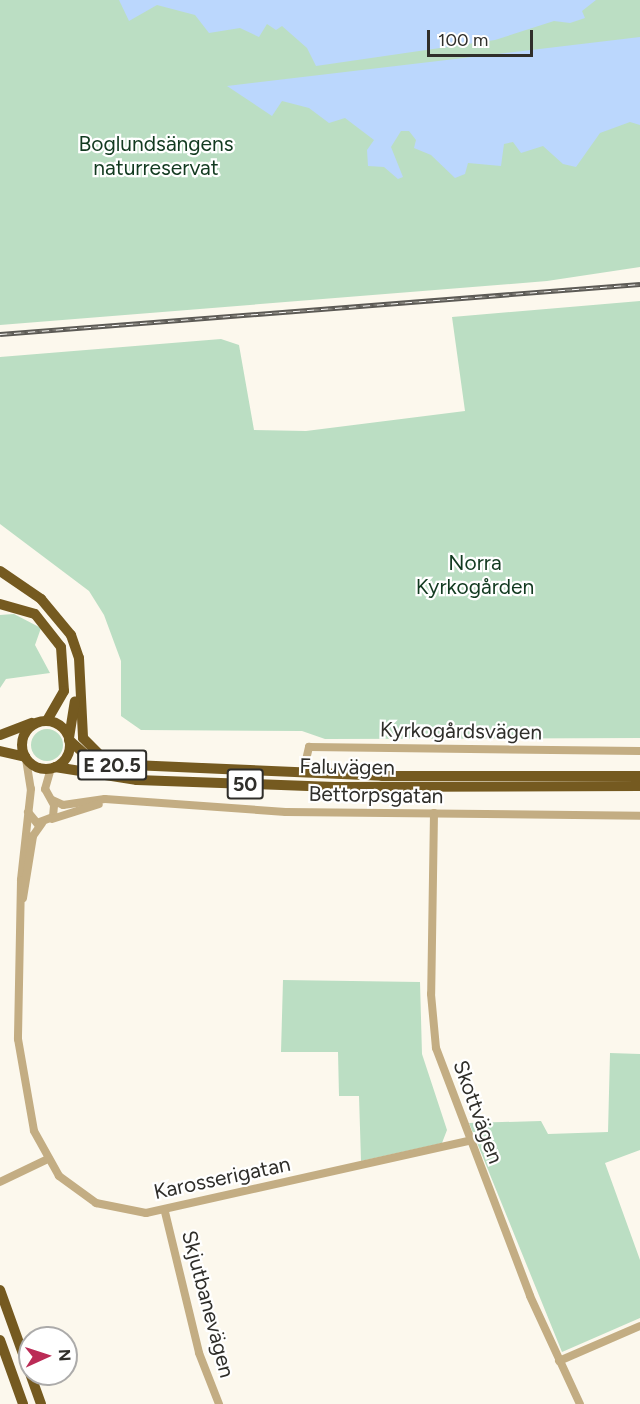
<!DOCTYPE html>
<meta charset="utf-8">
<style>
body{margin:0}
#map{position:relative;width:640px;height:1404px;overflow:hidden;background:#fcf8ed;font-family:Figtree,sans-serif}
div>[style]{position:absolute}
[style*='--x']{left:calc(var(--x)*1px);top:calc(var(--y)*1px);width:calc(var(--w)*1px);rotate:calc(var(--a)*1deg)}
.green>*{inset:0;background:#bbdec3}
.round{border-radius:50%}
.water>*{inset:0;background:#bbd7fd}
.minor>*{height:8px;margin:-4px;padding:0 4px;transform-origin:4px;border-radius:4px;background:#c3ad83}
.highway>*{height:10px;margin:-5px;padding:0 5px;transform-origin:5px;border-radius:5px;background:#755a20}
.highway>.ring{margin:-5px;padding:0;box-sizing:content-box;background:none;border:10px solid #755a20;border-radius:50%}
.rail>*{height:4.5px;margin-top:-2.25px;transform-origin:0;background:repeating-linear-gradient(90deg,#fff 0 7px,#5c5a55 0 14px);box-sizing:border-box;border-block:2px solid #5c5a55}
span{translate:-50% -50%;white-space:nowrap;text-align:center;line-height:1.15;-webkit-text-stroke:4.5px #fff;paint-order:stroke}
.shield-label span{padding:2px 4px;background:#fff;border:2px solid;border-radius:4px;-webkit-text-stroke-width:0}
.shield-label{font-size:20px;color:#2f2e2a;font-weight:700}
.park-label{font-size:21px;color:#123a20}
.street-label{font-size:21px;color:#2f2e2a}
.north{position:absolute;left:18px;top:1326px;width:60px;height:60px;box-sizing:border-box;background:#fff;border:2px solid #acabaa;border-radius:50%;rotate:87deg;font-size:16px;font-weight:700;line-height:24px;text-align:center;color:#2f2e2a}
.north::after{content:'';display:block;margin:auto;width:21px;height:27px;background:#bb2b56;clip-path:polygon(50% 0,100% 100%,50% 72%,0 100%)}
.scale{position:absolute;left:427px;top:30px;width:106px;height:27px;box-sizing:border-box;border:3px solid #2f2e2a;border-top:0;padding-left:8px;font-size:18px;line-height:21px;white-space:nowrap;color:#2f2e2a;-webkit-text-stroke:4px #fff;paint-order:stroke}
</style>
<div id="map">
<div class="green">
<div style="clip-path:polygon(0 0,640px 0,640px 267px,547px 281px,0 325px)"></div>
<div style="clip-path:polygon(640px 301px,640px 738px,325px 739px,302px 731px,141px 730px,121px 716px,121px 661px,104px 615px,89px 591px,0 524px,0 357px,221px 339px,239px 345px,254px 430px,306px 431px,465px 411px,452px 317px)"></div>
<div style="clip-path:polygon(14px 614px,41px 628px,35px 645px,50px 673px,6px 679px,0 688px,0 615px)"></div>
<div class="round" style="left:31px;top:729px;width:32px;height:32px"></div>
<div style="clip-path:polygon(283px 980px,420px 982px,422px 1054px,447px 1130px,442px 1143px,361px 1161px,359px 1096px,339px 1096px,338px 1052px,281px 1052px)"></div>
<div style="clip-path:polygon(610px 1053px,640px 1054px,640px 1150px,605px 1163px,640px 1260px,640px 1318px,562px 1352px,469px 1123px,541px 1121px,548px 1134px,608px 1132px)"></div>
</div>
<div class="water">
<div style="clip-path:polygon(119px 0,596px 0,582px 11px,585px 18px,570px 23px,554px 21px,495px 40px,316px 66px,307px 48px,282px 26px,276px 30px,267px 24px,259px 37px,240px 28px,209px 33px,195px 15px,157px 5px,129px 21px)"></div>
<div style="clip-path:polygon(640px 37px,640px 125px,630px 122px,600px 133px,576px 167px,563px 164px,543px 146px,521px 153px,513px 142px,504px 144px,501px 166px,468px 163px,465px 174px,455px 178px,431px 155px,414px 148px,416px 140px,409px 131px,401px 131px,391px 147px,403px 177px,398px 179px,384px 167px,368px 166px,367px 150px,374px 140px,345px 118px,329px 123px,309px 108px,282px 101px,272px 116px,227px 86px)"></div>
</div>
<div class="minor">
<div style="--x:26;--y:759;--w:30;--a:81"></div>
<div style="--x:31;--y:789;--w:92;--a:96.3"></div>
<div style="--x:21;--y:880;--w:159;--a:91.1"></div>
<div style="--x:18;--y:1039;--w:93;--a:80.1"></div>
<div style="--x:34;--y:1131;--w:51;--a:60.9"></div>
<div style="--x:59;--y:1176;--w:46;--a:36.1"></div>
<div style="--x:96;--y:1203;--w:51;--a:11.3"></div>
<div style="--x:146;--y:1213;--w:330;--a:-12.6"></div>
<div style="--x:303;--y:773;--w:27;--a:-77"></div>
<div style="--x:309;--y:747;--w:331;--a:0.7"></div>
<div style="--x:52;--y:800;--w:12;--a:24"></div>
<div style="--x:63;--y:805;--w:42;--a:-8.1"></div>
<div style="--x:105;--y:799;--w:181;--a:4.1"></div>
<div style="--x:286;--y:812;--w:354;--a:0.6"></div>
<div style="--x:28;--y:812;--w:14;--a:51"></div>
<div style="--x:37;--y:823;--w:17;--a:-21"></div>
<div style="--x:53;--y:817;--w:12;--a:-85"></div>
<div style="--x:54;--y:805;--w:18;--a:-119"></div>
<div style="--x:45;--y:789;--w:22;--a:-74"></div>
<div style="--x:434;--y:813;--w:181;--a:90.9"></div>
<div style="--x:431;--y:994;--w:54;--a:84.7"></div>
<div style="--x:436;--y:1048;--w:265;--a:69.2"></div>
<div style="--x:530;--y:1296;--w:119;--a:65.2"></div>
<div style="--x:52;--y:819;--w:49;--a:-17.7"></div>
<div style="--x:23;--y:898;--w:63;--a:-80.8"></div>
<div style="--x:33;--y:836;--w:16;--a:-55"></div>
<div style="--x:0;--y:1182;--w:51;--a:-25.6"></div>
<div style="--x:165;--y:1212;--w:145;--a:76.4"></div>
<div style="--x:199;--y:1353;--w:55;--a:68.6"></div>
<div style="--x:559;--y:1361;--w:88;--a:-23.4"></div>
</div>
<div class="highway">
<div style="--x:0;--y:571;--w:50;--a:34.3"></div>
<div style="--x:41;--y:599;--w:47;--a:50.2"></div>
<div style="--x:71;--y:635;--w:24;--a:71"></div>
<div style="--x:79;--y:658;--w:80;--a:87.1"></div>
<div style="--x:83;--y:738;--w:25;--a:45"></div>
<div style="--x:0;--y:604;--w:36;--a:16"></div>
<div style="--x:35;--y:614;--w:42;--a:51.8"></div>
<div style="--x:61;--y:647;--w:44;--a:86.1"></div>
<div style="--x:64;--y:691;--w:34;--a:120"></div>
<div class="ring" style="left:22px;top:721px;width:38px;height:38px"></div>
<div style="--x:0;--y:735;--w:34;--a:-21"></div>
<div style="--x:69;--y:738;--w:37;--a:-81"></div>
<div style="--x:69;--y:740;--w:27;--a:42"></div>
<div style="--x:89;--y:758;--w:22;--a:16"></div>
<div style="--x:110;--y:764;--w:272;--a:2.5"></div>
<div style="--x:382;--y:776;--w:258;--a:0"></div>
<div style="--x:0;--y:751;--w:26;--a:13"></div>
<div style="--x:55;--y:767;--w:83;--a:9"></div>
<div style="--x:137;--y:780;--w:198;--a:2"></div>
<div style="--x:335;--y:787;--w:305;--a:-0.2"></div>
<div style="--x:0;--y:1290;--w:121;--a:70.2"></div>
<div style="--x:0;--y:1340;--w:68;--a:70.2"></div>
</div>
<div class="rail">
<div style="--x:0;--y:334;--w:642;--a:-4.47"></div>
</div>
<div class="shield-label">
<span style="left:112px;top:765px">E 20.5</span>
<span style="left:245px;top:784px">50</span>
</div>
<div class="park-label">
<span style="left:156px;top:156px">Boglundsängens<br>naturreservat</span>
<span style="left:475px;top:575px">Norra<br>Kyrkogården</span>
</div>
<div class="street-label">
<span style="left:461px;top:731px;rotate:1deg">Kyrkogårdsvägen</span>
<span style="left:347px;top:767px;rotate:1deg">Faluvägen</span>
<span style="left:376px;top:795px;rotate:1deg">Bettorpsgatan</span>
<span style="left:478px;top:1112px;rotate:70deg">Skottvägen</span>
<span style="left:222px;top:1178px;rotate:-12deg">Karosserigatan</span>
<span style="left:208px;top:1304px;rotate:75deg">Skjutbanevägen</span>
</div>
<div class="north">N</div>
<div class="scale">100 m</div>
</div>
